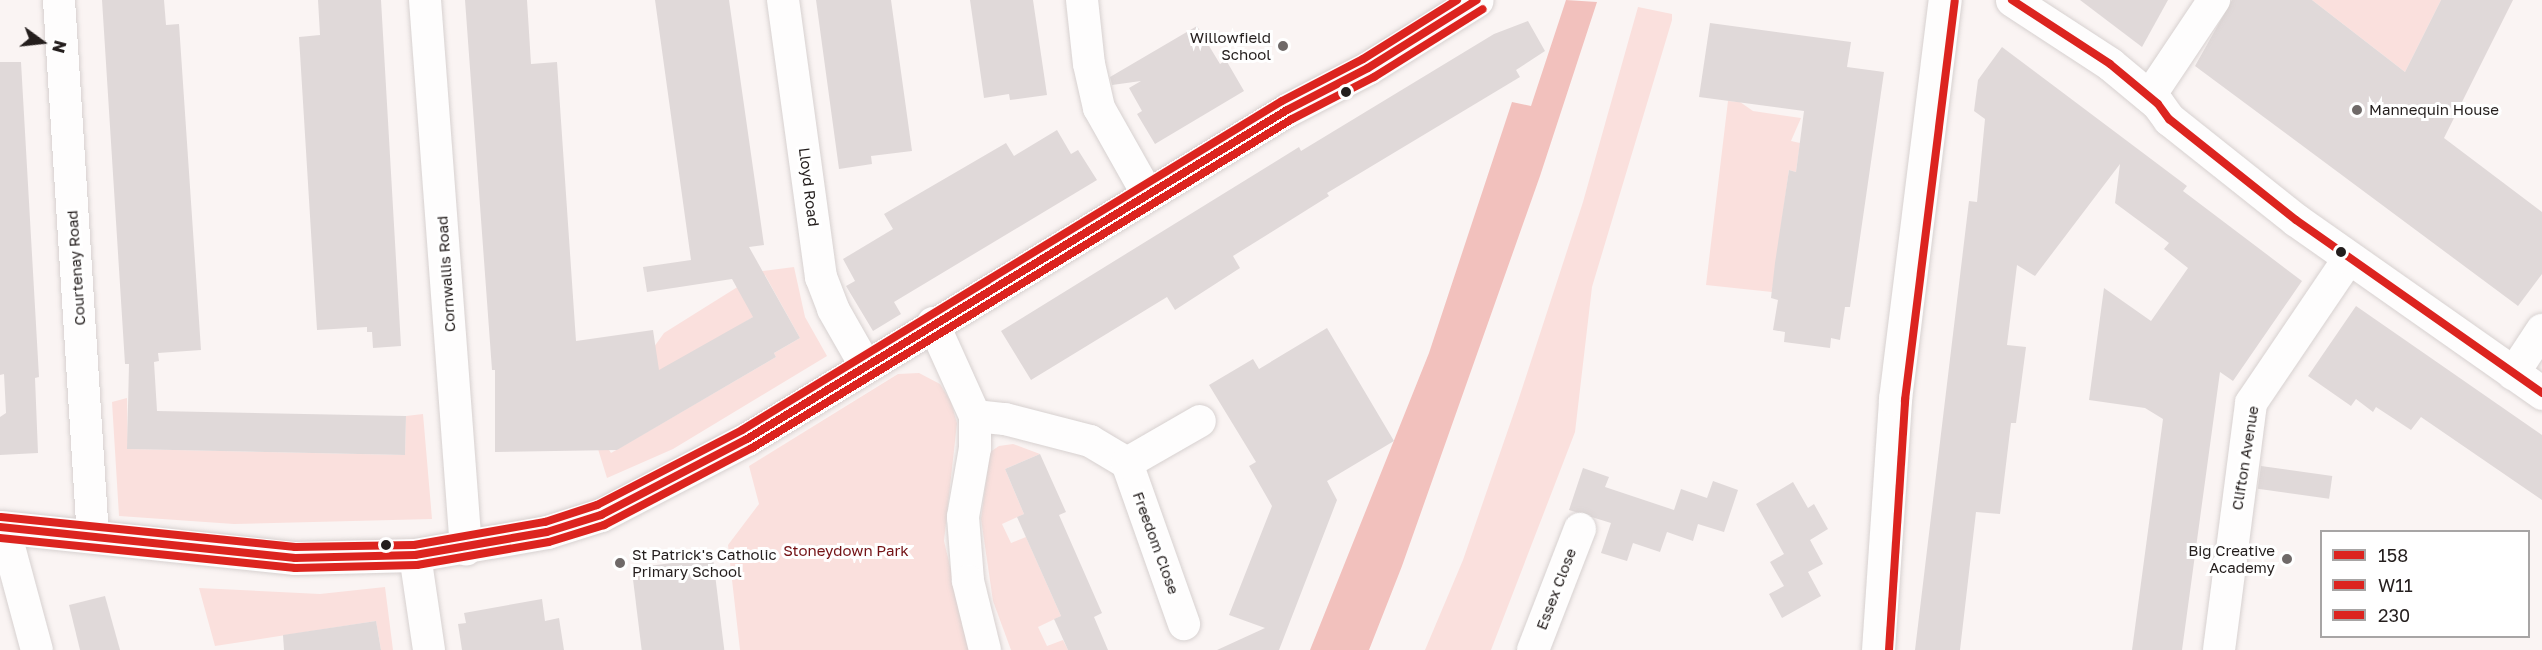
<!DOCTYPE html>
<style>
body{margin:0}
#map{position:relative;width:2542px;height:650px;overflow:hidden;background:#faf4f3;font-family:"Golos Text",sans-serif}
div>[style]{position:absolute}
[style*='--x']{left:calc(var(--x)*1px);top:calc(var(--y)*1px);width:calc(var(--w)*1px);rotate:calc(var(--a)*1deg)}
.green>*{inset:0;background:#fae0dd}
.forest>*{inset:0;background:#f2c1bd}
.building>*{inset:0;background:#e0d9d9;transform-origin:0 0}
.roads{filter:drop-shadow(0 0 2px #d7d1d0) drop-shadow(0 0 2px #d7d1d0)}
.street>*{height:32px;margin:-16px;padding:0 16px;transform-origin:16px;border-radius:16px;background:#fefdfd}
.secondary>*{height:33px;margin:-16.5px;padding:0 16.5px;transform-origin:16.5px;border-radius:16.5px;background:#fefdfd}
.primary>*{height:33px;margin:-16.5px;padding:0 16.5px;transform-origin:16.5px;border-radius:16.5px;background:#fefdfd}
.bus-1>*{height:8px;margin:-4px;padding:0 4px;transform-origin:4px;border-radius:4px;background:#dc241f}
.bus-2>*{height:8px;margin:-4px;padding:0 4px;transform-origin:4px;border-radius:4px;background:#dc241f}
.bus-3>*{height:8px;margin:-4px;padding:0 4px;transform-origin:4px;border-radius:4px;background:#dc241f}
.dots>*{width:16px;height:16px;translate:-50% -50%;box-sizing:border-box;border:3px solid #fff;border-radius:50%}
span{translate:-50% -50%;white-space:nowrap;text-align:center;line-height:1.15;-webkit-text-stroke:6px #fff;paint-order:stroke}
.poi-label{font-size:15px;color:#241e1d}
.right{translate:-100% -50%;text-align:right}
.left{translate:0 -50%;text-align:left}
.street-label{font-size:15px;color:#241e1d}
.park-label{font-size:15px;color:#731215}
.legend{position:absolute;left:2320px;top:530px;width:210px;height:108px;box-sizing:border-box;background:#fff;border:2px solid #a7a5a5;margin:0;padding:8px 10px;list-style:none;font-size:18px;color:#241e1d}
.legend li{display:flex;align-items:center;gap:12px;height:30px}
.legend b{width:30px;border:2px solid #a7a5a5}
.north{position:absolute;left:12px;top:12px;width:60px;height:60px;-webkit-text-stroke:4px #fff;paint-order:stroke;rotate:105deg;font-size:16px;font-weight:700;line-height:24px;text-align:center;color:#241e1d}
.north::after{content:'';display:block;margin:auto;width:21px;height:27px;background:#241e1d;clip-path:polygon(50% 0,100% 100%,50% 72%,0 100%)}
</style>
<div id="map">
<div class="green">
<div style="clip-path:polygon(2312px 0,2441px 0,2405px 72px)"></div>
<div style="clip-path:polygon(1638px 7px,1672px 14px,1672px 20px,1592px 287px,1575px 432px,1491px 650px,1425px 650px,1463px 560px,1518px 401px,1583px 202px)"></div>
<div style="clip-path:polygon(1728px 101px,1740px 102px,1753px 111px,1801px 118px,1791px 141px,1800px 143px,1796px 172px,1789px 170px,1772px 292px,1706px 285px)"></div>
<div style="clip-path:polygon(794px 267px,805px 317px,827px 356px,673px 449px,607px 478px,598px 449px,606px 445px,611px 453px,776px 357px,774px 353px,800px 338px,765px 275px,753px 317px,616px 400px,664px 333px,763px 271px)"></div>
<div style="clip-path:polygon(919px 373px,940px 384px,951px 402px,957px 423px,944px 541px,970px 650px,740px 650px,728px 545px,759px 504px,749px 466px,898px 374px)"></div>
<div style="clip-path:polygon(127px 398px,128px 449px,405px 455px,406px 416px,423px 414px,432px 519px,234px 524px,119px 516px,112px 402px)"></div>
<div style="clip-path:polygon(1013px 444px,1040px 454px,1005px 469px,1024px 514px,1002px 524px,1011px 543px,1026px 537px,1061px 616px,1038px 627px,1047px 646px,1063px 640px,1068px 650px,1011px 650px,993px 601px,981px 519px,990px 452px,999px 446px)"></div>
<div style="clip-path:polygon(385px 587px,393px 650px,381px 650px,376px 621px,215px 646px,199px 588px,320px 594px)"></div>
</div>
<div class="forest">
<div style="clip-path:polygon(1566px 0,1597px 2px,1540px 176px,1402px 566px,1369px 650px,1310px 650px,1429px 353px,1512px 102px,1531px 106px)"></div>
</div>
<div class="building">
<div style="clip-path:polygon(102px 0,164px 0,166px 25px,179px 24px,201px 350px,158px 353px,159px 361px,154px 362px,157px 411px,406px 416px,405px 455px,127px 449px,129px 364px,125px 364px)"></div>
<div style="clip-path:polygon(318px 0,381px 0,401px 346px,373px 348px,372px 332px,367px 332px,367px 327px,317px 330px,299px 37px,320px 35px)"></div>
<div style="clip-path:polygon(465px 0,527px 0,531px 64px,557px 62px,576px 341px,653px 330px,659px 370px,753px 317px,732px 279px,647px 292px,643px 267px,691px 260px,655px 0,729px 0,764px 245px,749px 247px,800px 338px,774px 353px,776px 357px,617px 450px,495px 452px,495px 370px,492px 370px)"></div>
<div style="clip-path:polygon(816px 0,891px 0,912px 151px,871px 156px,872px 164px,839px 169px)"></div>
<div style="clip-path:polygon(970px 0,1033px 0,1047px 95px,1010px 100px,1009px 94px,984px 98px)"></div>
<div style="clip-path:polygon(2080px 0,2168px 0,2142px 47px)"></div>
<div style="clip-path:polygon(2232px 0,2312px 0,2405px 72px,2441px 0,2513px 0,2444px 138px,2542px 212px,2542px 274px,2518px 306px,2195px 66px)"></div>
<div style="clip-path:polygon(1528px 21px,1545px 51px,1516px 70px,1520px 77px,1327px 193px,1329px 196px,1233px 256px,1240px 268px,1175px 310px,1167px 297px,1031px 380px,1001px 331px,1299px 147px,1301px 151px,1494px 34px)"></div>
<div style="clip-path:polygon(1710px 23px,1851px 42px,1847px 67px,1884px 72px,1850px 307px,1845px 307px,1840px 340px,1831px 338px,1830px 348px,1784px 342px,1785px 332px,1773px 330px,1778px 300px,1771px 298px,1775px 263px,1789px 170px,1796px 172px,1804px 111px,1699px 97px)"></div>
<div style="clip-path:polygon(1197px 26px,1220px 64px,1226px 60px,1244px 91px,1155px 144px,1137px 114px,1142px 111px,1129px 88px,1141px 81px,1112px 85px,1110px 77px)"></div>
<div style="clip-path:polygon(2002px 47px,2187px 186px,2183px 191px,2302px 281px,2233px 381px,2220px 372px,2182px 650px,2132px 650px,2163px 419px,2145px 408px,2089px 400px,2104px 288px,2151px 321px,2188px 268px,2164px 249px,2169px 243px,2115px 203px,2120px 164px,2035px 276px,2017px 265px,2007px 345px,2026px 347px,2016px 423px,2011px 423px,2000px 514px,1976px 512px,1960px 650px,1915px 650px,1969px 201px,1977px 202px,1985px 119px,1974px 111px,1978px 80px)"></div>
<div style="clip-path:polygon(0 62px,21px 62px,39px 377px,35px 378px,38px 453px,0 455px,0 417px,6px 413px,4px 374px,0 375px)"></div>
<div style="clip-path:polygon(1057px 130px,1071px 154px,1078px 150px,1097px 180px,894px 302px,901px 314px,873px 331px,846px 286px,855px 281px,843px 259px,893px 229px,884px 214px,1006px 143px,1014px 156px)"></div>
<div style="clip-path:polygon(2356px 306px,2542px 435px,2542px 500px,2421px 417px,2411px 430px,2376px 407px,2373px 412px,2356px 399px,2351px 406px,2308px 376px)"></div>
<div style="clip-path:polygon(1327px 328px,1394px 441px,1327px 481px,1337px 500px,1279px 650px,1217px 650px,1265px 628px,1229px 615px,1272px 506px,1249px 466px,1256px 462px,1209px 385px,1253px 359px,1259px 369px)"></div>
<div style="clip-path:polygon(1040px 454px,1066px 512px,1059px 515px,1102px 613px,1094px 617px,1108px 650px,1068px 650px,1054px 619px,1061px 616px,1017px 517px,1024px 514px,1005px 469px)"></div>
<div style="left:2261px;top:466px;width:72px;height:23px;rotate:8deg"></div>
<div style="clip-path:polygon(1583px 468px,1609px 477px,1605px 487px,1674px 510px,1681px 489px,1707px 498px,1713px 481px,1738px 490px,1724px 532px,1698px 524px,1693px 541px,1667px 532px,1660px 552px,1633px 543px,1627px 561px,1601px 553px,1611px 523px,1569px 510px)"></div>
<div style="clip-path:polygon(1793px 482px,1808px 508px,1814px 504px,1828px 529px,1810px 540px,1823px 564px,1808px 572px,1821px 596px,1782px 618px,1769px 594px,1784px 586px,1770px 562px,1784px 554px,1756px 504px)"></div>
<div style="left:713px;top:558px;width:93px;height:82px;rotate:83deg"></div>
<div style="clip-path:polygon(105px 596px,120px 650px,80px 650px,69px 605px)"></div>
<div style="clip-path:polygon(542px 599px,545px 621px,559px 618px,564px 650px,462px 650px,458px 624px,466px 623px,464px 613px)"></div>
<div style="clip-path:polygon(376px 621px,381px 650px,284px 650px,283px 635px)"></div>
</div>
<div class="roads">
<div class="street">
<div style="--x:59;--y:0;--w:538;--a:86.38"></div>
<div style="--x:425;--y:0;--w:551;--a:85.73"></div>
<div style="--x:783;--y:0;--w:280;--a:82.2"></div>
<div style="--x:821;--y:277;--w:34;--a:69"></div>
<div style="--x:833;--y:309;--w:64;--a:60.3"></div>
<div style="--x:1082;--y:0;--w:64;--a:83.8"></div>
<div style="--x:1089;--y:64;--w:45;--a:77.2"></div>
<div style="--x:1099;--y:108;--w:100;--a:60.6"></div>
<div style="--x:2149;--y:97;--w:117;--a:-56.2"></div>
<div style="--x:933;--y:323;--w:102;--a:65.7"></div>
<div style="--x:975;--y:416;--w:32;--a:90"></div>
<div style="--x:975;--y:448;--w:70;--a:99.9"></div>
<div style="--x:963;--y:517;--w:64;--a:85.5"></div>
<div style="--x:968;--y:581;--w:71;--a:76.2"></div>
<div style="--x:2513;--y:374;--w:53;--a:-56.6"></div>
<div style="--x:975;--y:416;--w:30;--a:6"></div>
<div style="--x:1005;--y:419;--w:88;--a:14.5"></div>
<div style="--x:1090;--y:441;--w:43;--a:30.7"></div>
<div style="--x:1127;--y:463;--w:171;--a:70.5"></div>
<div style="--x:1127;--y:463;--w:84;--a:-29.9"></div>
<div style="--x:4;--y:528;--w:126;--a:74.9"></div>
<div style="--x:415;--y:555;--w:96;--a:81.6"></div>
<div style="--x:1533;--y:650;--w:130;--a:-68.8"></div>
<div style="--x:2219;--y:650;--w:249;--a:-82.6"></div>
<div style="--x:2251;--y:403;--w:175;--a:-55.9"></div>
</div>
<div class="secondary">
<div style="--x:2012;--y:0;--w:117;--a:33.1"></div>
<div style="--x:2110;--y:64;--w:62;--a:39.8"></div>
<div style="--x:2158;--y:104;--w:19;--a:54"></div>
<div style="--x:2169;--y:119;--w:162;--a:38.5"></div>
<div style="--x:2296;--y:220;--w:301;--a:35.1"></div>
</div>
<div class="primary">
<div style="--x:0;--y:527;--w:297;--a:6"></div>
<div style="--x:295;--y:558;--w:120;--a:-1.4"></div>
<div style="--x:415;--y:555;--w:134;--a:-9.9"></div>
<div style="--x:547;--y:532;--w:57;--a:-17.5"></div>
<div style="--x:601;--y:515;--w:165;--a:-27.5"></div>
<div style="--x:747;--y:439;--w:632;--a:-31.35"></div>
<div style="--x:1287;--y:110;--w:91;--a:-27.4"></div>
<div style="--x:1368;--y:68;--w:128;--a:-32"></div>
<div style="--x:1878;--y:650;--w:252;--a:-86.1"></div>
<div style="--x:1895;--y:399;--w:402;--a:-82.9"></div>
</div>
</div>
<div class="bus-1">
<div style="--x:2012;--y:0;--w:117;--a:33.1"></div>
<div style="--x:2110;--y:64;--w:62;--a:39.8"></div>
<div style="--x:2158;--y:104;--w:19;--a:54"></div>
<div style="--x:2169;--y:119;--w:162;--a:38.5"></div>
<div style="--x:2296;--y:220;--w:301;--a:35.1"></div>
<div style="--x:0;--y:527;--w:297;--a:6"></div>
<div style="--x:295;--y:558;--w:120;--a:-1.4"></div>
<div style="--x:415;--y:555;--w:134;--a:-9.9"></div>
<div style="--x:547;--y:532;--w:57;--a:-17.5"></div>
<div style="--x:601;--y:515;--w:165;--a:-27.5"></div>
<div style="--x:747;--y:439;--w:632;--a:-31.35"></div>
<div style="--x:1287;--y:110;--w:91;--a:-27.4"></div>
<div style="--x:1368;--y:68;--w:128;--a:-32"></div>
</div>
<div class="bus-2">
<div style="--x:0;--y:538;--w:297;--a:5.8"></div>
<div style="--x:295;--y:568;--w:122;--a:-1.4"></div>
<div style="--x:417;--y:565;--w:134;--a:-9.9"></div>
<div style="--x:549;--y:542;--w:58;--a:-17.2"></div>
<div style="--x:604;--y:525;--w:167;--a:-27.5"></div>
<div style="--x:752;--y:448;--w:632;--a:-31.35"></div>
<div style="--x:1292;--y:119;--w:92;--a:-27.1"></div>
<div style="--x:1374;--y:77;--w:128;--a:-32"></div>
<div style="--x:1889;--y:650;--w:251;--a:-86.3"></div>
<div style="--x:1905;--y:400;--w:402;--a:-82.9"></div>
</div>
<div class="bus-3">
<div style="--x:1;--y:517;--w:296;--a:5.8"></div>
<div style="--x:295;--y:547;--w:119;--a:-1"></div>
<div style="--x:414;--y:545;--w:133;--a:-10"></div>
<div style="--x:545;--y:522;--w:55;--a:-18.1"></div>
<div style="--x:597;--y:505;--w:163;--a:-27.3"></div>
<div style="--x:742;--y:430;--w:632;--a:-31.35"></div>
<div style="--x:1282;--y:101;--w:91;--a:-27.4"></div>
<div style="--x:1363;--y:59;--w:111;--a:-32.1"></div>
</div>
<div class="dots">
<div style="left:1283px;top:46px;background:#6f6968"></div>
<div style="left:1346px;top:92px;background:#241e1d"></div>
<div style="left:2357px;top:110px;background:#6f6968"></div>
<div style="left:2341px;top:252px;background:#241e1d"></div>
<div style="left:386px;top:545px;background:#241e1d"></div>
<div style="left:2287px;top:559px;background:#6f6968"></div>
<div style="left:620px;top:563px;background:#6f6968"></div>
</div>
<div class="poi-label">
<span class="right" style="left:1271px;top:46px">Willowfield<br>School</span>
<span class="left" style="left:2369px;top:110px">Mannequin House</span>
<span class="right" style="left:2275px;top:559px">Big Creative<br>Academy</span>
<span class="left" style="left:632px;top:563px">St Patrick's Catholic<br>Primary School</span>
</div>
<div class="street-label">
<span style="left:809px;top:187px;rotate:83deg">Lloyd Road</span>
<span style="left:76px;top:268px;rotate:-94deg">Courtenay Road</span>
<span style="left:446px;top:274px;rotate:-94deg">Cornwallis Road</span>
<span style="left:2245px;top:458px;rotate:-81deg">Clifton Avenue</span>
<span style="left:1156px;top:543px;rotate:70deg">Freedom Close</span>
<span style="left:1556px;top:589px;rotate:-69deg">Essex Close</span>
</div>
<div class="park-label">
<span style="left:846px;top:551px">Stoneydown Park</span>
</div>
<ul class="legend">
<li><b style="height:8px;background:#dc241f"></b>158</li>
<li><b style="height:8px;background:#dc241f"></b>W11</li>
<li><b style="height:8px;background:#dc241f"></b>230</li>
</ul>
<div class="north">N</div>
</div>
